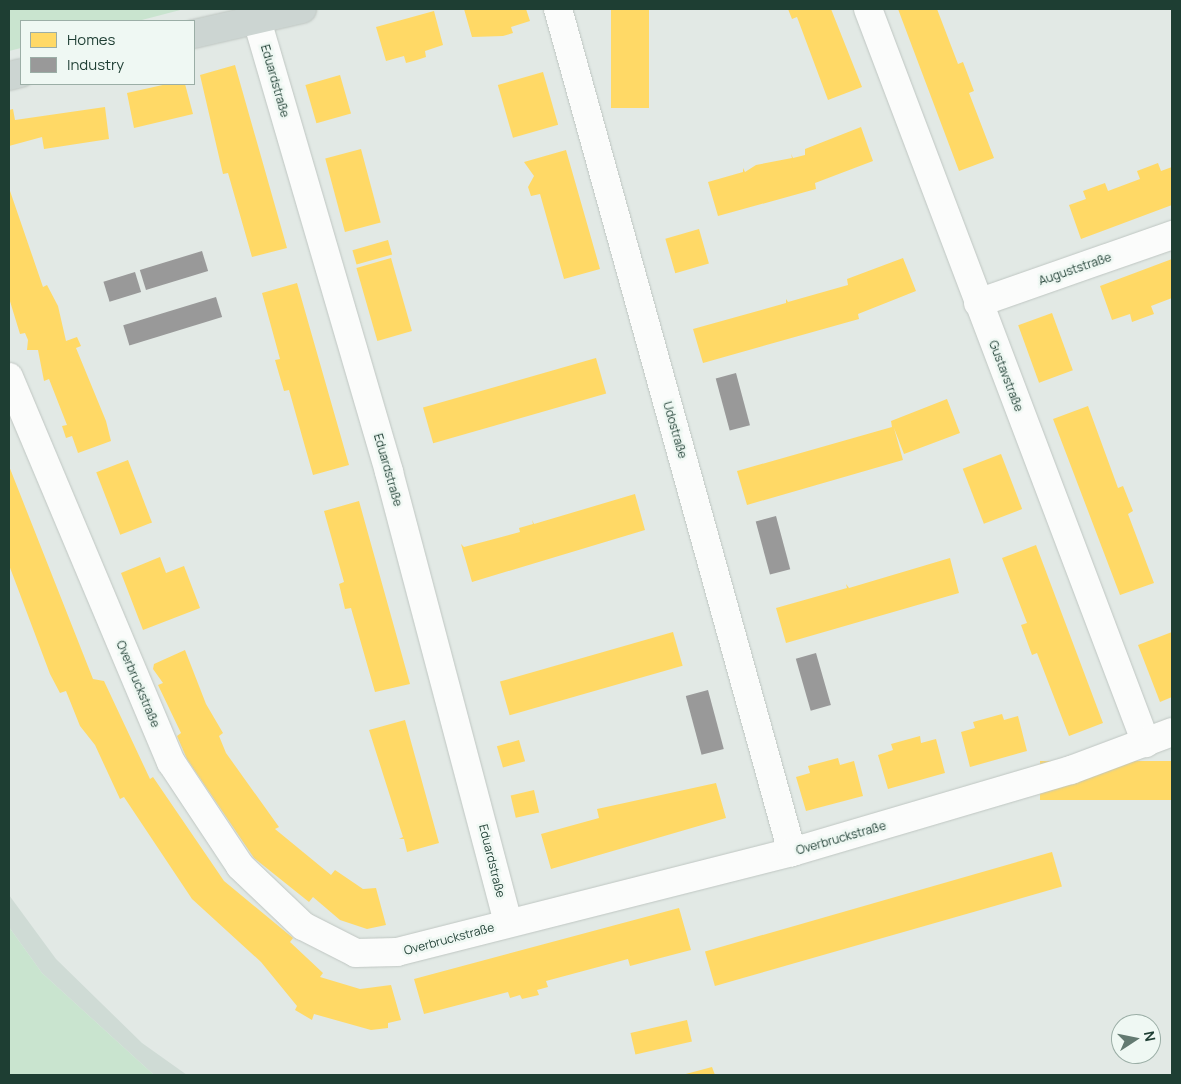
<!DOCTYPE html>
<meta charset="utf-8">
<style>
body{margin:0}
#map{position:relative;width:1181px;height:1084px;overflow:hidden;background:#e2e9e5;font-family:Manrope,sans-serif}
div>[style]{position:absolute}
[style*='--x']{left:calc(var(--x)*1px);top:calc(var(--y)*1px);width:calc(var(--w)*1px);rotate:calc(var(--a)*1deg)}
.built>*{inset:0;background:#cfdbd5}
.green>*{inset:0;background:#c9e4cf}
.homes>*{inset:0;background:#ffd966;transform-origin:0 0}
.industry>*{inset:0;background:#999;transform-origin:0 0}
.roads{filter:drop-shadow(0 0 1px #bfc6c2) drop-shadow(0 0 1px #bfc6c2)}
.minor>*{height:28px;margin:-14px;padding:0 14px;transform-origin:14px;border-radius:14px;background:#fbfcfb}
.major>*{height:28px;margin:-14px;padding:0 14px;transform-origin:14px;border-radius:14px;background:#ccd5d2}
span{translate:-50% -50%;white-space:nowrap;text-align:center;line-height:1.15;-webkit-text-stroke:5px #eff8f3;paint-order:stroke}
.street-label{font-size:12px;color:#1e3e33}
.frame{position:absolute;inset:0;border:10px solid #1e3e33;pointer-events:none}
.legend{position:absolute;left:20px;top:20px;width:175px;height:65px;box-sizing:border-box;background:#eff8f3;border:1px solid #9baea6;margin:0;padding:6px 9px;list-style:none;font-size:15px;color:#1e3e33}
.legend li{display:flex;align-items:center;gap:10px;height:25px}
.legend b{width:25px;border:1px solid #9baea6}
.north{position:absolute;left:1111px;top:1014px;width:50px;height:50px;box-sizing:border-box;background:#eff8f3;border:1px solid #9baea6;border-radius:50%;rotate:79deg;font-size:14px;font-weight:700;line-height:20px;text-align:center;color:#1e3e33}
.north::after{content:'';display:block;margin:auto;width:18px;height:22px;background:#637a71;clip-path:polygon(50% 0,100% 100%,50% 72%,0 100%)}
</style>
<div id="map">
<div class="built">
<div style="clip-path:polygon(9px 895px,56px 959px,142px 1043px,187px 1075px,154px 1075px,42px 973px,9px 927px)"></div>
</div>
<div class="green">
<div style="clip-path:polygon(9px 9px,184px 9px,138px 21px,21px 21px,21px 48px,9px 51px)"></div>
<div style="clip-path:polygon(9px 927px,42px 973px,154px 1075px,9px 1075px)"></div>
</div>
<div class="homes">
<div style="clip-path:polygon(464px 9px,526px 9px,530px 21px,511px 27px,513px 33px,503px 36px,472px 37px)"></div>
<div style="left:611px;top:9px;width:38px;height:99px"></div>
<div style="clip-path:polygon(788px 9px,831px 9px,862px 87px,828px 100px,797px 17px,792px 19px)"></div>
<div style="clip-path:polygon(898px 9px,937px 9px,958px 64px,963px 62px,974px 91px,969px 93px,994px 158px,959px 171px)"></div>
<div style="clip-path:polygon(434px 11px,443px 45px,425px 51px,426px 57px,417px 60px,406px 63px,404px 56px,386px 61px,376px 27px)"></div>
<div style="clip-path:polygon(235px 65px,287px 248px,252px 257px,228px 173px,223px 174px,200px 75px)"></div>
<div style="left:543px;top:72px;width:55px;height:47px;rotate:74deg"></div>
<div style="left:340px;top:75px;width:40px;height:36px;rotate:74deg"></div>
<div style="clip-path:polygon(167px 84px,185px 84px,193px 114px,134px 128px,127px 93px)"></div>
<div style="clip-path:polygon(105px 107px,109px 139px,44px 149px,42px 137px,9px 146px,9px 110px,13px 109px,15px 120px)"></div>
<div style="clip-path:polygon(861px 127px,873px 161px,815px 183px,816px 189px,718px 216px,708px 182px,743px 172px,743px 168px,745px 172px,756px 165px,792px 158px,791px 154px,793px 158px,805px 155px,805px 149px)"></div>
<div style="left:361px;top:149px;width:76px;height:37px;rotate:75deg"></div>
<div style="clip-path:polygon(566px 150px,600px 269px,564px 279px,540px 194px,531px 196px,528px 187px,534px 176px,524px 162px)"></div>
<div style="clip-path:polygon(1158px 163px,1161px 171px,1172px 167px,1172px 205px,1081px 239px,1069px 205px,1086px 199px,1083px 191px,1105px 183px,1108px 191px,1140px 179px,1137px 171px)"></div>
<div style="clip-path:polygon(9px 188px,43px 287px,47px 285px,58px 306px,66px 341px,77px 337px,81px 346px,76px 348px,106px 421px,111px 441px,78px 453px,72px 436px,66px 438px,62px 426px,67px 425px,49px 379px,44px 381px,38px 350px,27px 350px,28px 340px,25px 333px,20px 334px,9px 298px)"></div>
<div style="left:699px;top:229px;width:36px;height:35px;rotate:74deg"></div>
<div style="left:388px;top:240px;width:15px;height:37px;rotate:74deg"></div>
<div style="left:391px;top:258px;width:76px;height:36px;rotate:74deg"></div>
<div style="clip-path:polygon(903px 258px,916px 291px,858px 314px,859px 319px,703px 363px,693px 329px,786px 303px,786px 299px,788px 302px,848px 285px,847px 279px)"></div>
<div style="clip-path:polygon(1172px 259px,1172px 298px,1151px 306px,1154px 314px,1132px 322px,1130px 314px,1112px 320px,1100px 286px)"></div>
<div style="clip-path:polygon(297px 283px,349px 465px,313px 475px,289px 390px,284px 391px,277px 367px,275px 360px,280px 359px,262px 293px)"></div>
<div style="left:1052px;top:313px;width:61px;height:36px;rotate:70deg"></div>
<div style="left:596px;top:358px;width:37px;height:180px;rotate:74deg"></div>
<div style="clip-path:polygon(947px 399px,960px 433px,904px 454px,894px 428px,903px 460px,747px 505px,737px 471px,892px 427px,891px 421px)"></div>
<div style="clip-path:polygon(1088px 406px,1118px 488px,1123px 486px,1133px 511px,1128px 514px,1154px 583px,1120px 595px,1053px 419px)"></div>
<div style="left:1001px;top:454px;width:59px;height:41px;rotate:69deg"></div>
<div style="left:128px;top:460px;width:67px;height:34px;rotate:69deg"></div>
<div style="clip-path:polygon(9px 466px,93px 679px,104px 681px,150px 779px,153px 777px,224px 881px,293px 938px,290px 942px,323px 973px,320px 977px,360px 989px,391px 985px,401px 1020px,388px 1023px,388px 1028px,371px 1030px,314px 1014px,312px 1020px,295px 1010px,297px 1006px,261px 962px,192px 899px,124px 797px,120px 799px,95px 745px,80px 726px,66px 691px,60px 693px,50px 674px,9px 565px)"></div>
<div style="clip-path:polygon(635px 494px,645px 530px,472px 582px,461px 544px,464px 547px,520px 532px,519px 528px,533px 524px,532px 520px,534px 524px)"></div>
<div style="clip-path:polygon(359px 501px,410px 684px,375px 692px,351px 608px,345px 609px,339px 584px,344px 582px,324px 511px)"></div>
<div style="clip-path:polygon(1036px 545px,1103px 723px,1069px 736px,1037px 653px,1032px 655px,1021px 625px,1027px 623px,1002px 558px)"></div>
<div style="clip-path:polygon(160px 557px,166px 573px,184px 566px,200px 608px,143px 630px,121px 573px)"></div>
<div style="clip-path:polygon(950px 558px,959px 593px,786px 643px,776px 608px,847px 588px,846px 584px,849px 588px)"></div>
<div style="left:673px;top:632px;width:35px;height:180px;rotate:74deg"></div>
<div style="clip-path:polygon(1172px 632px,1172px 697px,1160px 702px,1138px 645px)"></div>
<div style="clip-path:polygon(185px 650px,206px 704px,223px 733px,219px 736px,226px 753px,279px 827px,275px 829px,331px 875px,335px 870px,363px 889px,376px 888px,386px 925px,367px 929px,340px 920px,313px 897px,309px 902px,254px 858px,187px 759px,177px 736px,181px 733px,158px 685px,163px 683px,153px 669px,154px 664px)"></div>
<div style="clip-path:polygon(1002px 714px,1004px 720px,1018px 716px,1027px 751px,970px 767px,961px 732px,975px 728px,973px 722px)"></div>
<div style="clip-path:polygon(405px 720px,439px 843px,407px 852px,404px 839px,399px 839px,403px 837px,369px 730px)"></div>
<div style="clip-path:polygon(920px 736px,921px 743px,936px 739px,945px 773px,888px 789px,878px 755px,893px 750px,891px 744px)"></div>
<div style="left:519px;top:740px;width:22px;height:23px;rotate:74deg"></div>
<div style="clip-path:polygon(838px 758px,840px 765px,854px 761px,863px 796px,806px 811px,796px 777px,810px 773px,808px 766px)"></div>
<div style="left:1172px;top:761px;width:39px;height:132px;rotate:90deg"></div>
<div style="clip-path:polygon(716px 783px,726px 818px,551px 869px,541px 834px,599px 818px,597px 809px)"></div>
<div style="left:534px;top:790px;width:23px;height:24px;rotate:77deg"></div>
<div style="left:1052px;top:852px;width:36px;height:361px;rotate:74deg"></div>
<div style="clip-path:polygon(679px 908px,691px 950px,630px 966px,628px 959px,546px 981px,548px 987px,537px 990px,539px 995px,522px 999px,520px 995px,510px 998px,508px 992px,424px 1014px,414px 979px)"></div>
<div style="left:687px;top:1020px;width:22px;height:58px;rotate:77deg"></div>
<div style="clip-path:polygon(712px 1067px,715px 1075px,682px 1075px)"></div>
</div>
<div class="industry">
<div style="left:202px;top:251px;width:21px;height:65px;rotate:73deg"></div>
<div style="left:135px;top:272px;width:21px;height:33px;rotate:73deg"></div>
<div style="left:216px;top:297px;width:21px;height:97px;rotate:73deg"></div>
<div style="left:736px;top:373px;width:54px;height:21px;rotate:75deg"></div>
<div style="left:776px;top:516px;width:55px;height:21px;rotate:75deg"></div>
<div style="left:816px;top:653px;width:54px;height:21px;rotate:74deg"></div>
<div style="left:708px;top:690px;width:61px;height:23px;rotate:75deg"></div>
</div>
<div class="roads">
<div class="minor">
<div style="--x:558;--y:9;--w:875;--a:74.49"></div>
<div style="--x:868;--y:9;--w:785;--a:69.26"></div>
<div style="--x:257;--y:20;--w:471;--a:73.7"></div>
<div style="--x:389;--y:472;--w:466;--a:75.2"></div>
<div style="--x:978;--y:303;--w:206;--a:-19.3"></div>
<div style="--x:9;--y:377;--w:418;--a:67.2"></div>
<div style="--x:171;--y:762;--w:125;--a:56.4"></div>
<div style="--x:240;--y:866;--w:87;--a:43.6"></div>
<div style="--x:303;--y:926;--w:59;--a:27"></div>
<div style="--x:356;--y:953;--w:41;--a:-1.4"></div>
<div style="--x:397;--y:952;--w:407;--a:-14.2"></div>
<div style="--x:792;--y:852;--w:291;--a:-16.4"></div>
<div style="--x:1071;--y:770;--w:108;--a:-20.6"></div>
</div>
<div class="major">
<div style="--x:194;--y:34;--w:111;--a:-13"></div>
<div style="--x:9;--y:76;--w:12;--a:-14"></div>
</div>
</div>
<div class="street-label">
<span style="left:275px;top:81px;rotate:74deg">Eduardstraße</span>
<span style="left:1075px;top:269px;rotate:-19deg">Auguststraße</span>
<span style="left:1006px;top:376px;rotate:69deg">Gustavstraße</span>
<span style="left:675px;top:430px;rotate:74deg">Udostraße</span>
<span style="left:388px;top:470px;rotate:74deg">Eduardstraße</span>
<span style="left:138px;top:684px;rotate:67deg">Overbruckstraße</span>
<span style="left:841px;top:838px;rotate:-16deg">Overbruckstraße</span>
<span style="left:492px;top:861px;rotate:76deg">Eduardstraße</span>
<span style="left:449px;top:939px;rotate:-15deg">Overbruckstraße</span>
</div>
<div class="frame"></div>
<ul class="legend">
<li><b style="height:14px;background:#ffd966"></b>Homes</li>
<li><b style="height:14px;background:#999"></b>Industry</li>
</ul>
<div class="north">N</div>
</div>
